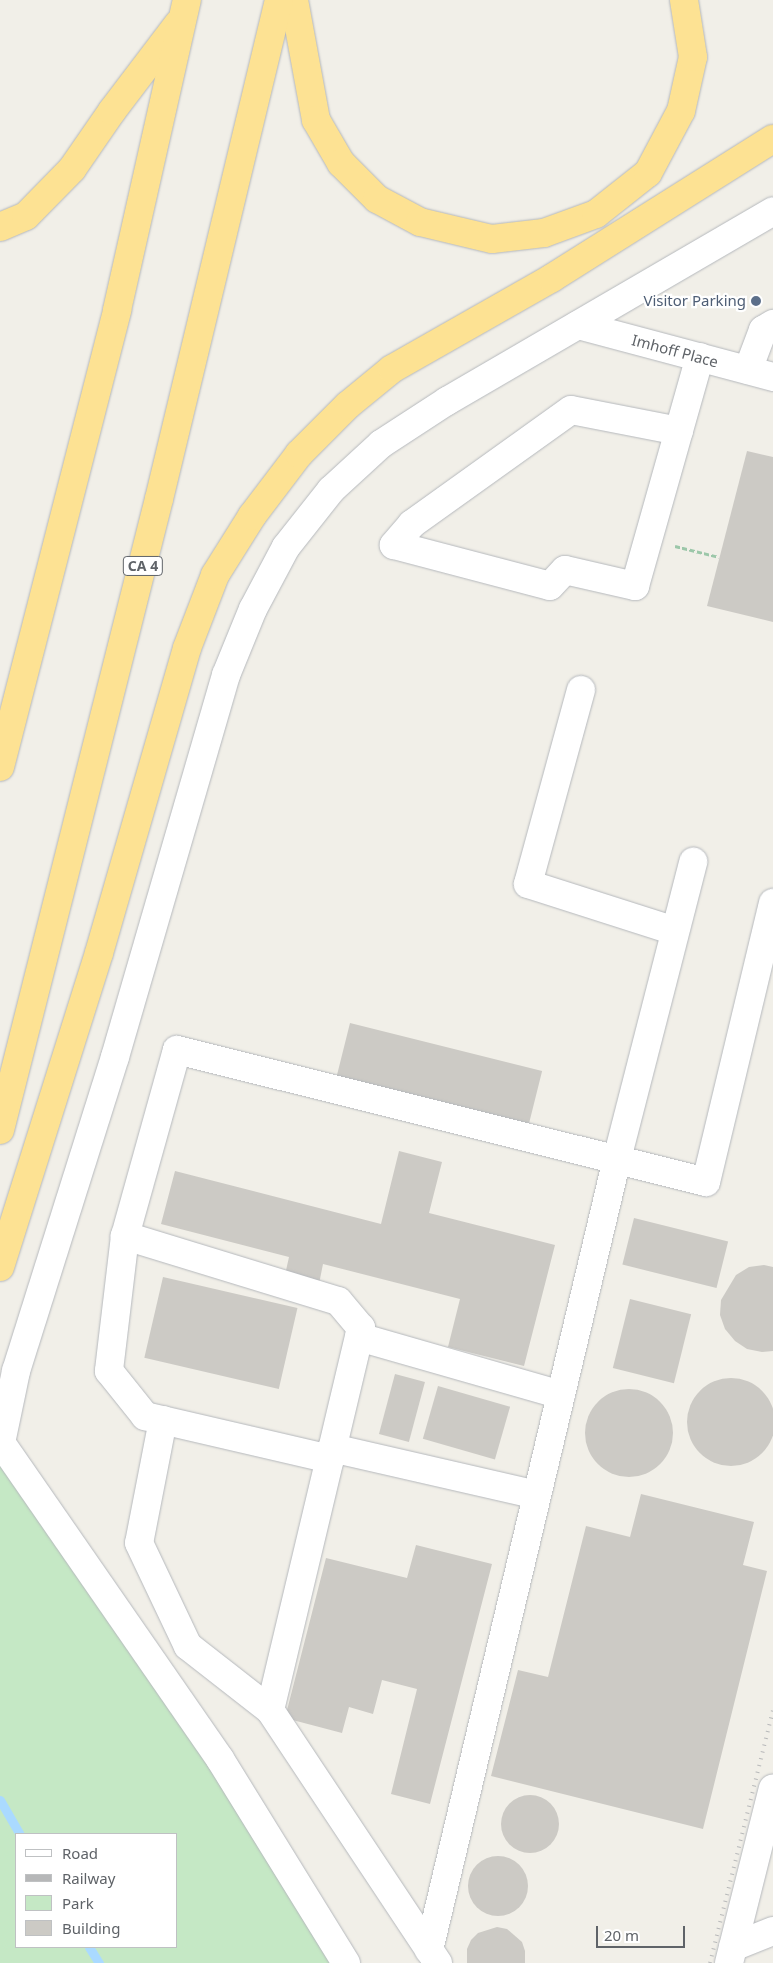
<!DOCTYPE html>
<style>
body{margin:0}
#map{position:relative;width:773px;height:1963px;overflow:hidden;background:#f1efe8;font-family:"Noto Sans",sans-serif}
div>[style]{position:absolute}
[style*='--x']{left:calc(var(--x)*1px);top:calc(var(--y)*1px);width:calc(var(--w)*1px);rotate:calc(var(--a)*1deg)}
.green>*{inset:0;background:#c5e8c5}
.stream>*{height:9px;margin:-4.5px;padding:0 4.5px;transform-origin:4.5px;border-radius:4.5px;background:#aadaff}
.building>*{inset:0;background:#cccac5;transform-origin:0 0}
.round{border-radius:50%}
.path>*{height:3px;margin-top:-1.5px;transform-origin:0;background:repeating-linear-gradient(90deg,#9cc7a9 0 5px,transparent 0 7.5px)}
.roads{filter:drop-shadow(0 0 1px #b5b8bc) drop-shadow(0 0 1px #b5b8bc)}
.minor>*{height:28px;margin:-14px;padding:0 14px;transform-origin:14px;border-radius:14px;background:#fff}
.highway>*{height:28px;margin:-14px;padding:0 14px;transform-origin:14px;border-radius:14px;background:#fde293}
.rail>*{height:4px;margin-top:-2px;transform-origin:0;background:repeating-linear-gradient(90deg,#b6b7b8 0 1px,transparent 0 7px)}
.dots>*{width:14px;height:14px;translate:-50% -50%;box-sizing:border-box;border:2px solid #fff;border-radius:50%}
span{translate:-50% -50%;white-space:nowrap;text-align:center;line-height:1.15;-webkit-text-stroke:4.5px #fff;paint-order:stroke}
.shield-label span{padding:1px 4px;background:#fff;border:1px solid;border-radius:4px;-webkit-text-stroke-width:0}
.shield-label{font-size:14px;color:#5f6368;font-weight:700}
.service-label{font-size:15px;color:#4e5e75}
.right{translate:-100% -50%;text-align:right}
.street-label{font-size:15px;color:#5f6368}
.legend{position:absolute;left:15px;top:1833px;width:162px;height:115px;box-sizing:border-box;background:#fff;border:1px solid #bfc1c3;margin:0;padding:6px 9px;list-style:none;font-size:15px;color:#5f6368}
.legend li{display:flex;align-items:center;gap:10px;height:25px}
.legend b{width:25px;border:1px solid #bfc1c3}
.scale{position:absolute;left:596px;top:1926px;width:89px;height:22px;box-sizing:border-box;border:2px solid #5f6368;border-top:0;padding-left:6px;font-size:15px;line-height:18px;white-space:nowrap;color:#5f6368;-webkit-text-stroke:4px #fff;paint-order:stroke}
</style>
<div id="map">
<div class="green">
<div style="clip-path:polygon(evenodd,0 1442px,346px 1963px,0 1963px,0 1442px,16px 1834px,176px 1834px,176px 1947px,16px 1947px,16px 1834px)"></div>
</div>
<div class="stream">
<div style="--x:0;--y:1800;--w:39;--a:60"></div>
<div style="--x:89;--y:1947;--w:19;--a:58"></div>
</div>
<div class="building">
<div style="clip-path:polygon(747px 451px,773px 457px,773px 622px,707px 606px)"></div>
<div style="left:350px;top:1023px;width:198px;height:56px;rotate:14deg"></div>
<div style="clip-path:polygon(399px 1151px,442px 1162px,429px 1213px,555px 1245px,524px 1366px,448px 1347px,460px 1299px,323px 1264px,319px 1284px,285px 1275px,289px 1257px,161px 1224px,175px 1171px,381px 1224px)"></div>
<div style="left:634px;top:1218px;width:97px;height:48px;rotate:14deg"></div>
<div style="clip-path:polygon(764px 1265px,773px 1267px,773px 1351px,762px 1352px,747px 1349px,735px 1341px,725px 1329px,720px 1315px,721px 1300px,736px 1275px,749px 1267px)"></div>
<div style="left:163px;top:1277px;width:138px;height:83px;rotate:13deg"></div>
<div style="left:630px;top:1299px;width:63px;height:71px;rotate:14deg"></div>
<div style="left:395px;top:1374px;width:31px;height:62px;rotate:15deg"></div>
<div class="round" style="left:687px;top:1378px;width:88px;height:88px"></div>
<div style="left:438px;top:1386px;width:75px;height:55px;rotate:16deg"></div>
<div class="round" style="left:585px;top:1389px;width:88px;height:88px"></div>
<div style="clip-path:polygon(641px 1494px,754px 1522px,743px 1565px,767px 1571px,703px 1829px,491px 1776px,518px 1670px,548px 1677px,586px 1526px,630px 1537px)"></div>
<div style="clip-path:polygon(416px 1545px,492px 1564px,430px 1804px,391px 1794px,417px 1689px,382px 1680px,373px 1714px,349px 1707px,342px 1733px,285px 1718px,326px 1558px,407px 1578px)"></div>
<div class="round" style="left:501px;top:1795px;width:58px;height:58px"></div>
<div class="round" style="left:468px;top:1856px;width:60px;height:60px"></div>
<div style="clip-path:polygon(497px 1927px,507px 1929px,522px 1942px,525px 1951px,525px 1963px,467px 1963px,467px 1949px,471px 1940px,478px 1933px)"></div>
</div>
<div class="path">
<div style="--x:675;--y:546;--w:45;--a:14"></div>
</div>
<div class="roads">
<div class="minor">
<div style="--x:578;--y:325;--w:202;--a:14.9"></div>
<div style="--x:748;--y:370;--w:43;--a:-69.4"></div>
<div style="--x:763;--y:330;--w:12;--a:-31"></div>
<div style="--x:679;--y:431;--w:110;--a:-169"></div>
<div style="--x:571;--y:410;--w:196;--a:144.4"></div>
<div style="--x:412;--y:524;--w:28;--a:131"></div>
<div style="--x:394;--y:545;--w:161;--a:14.7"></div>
<div style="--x:550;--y:586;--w:22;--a:-47"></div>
<div style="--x:565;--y:570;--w:72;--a:12.9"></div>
<div style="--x:635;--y:586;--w:238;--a:-74.2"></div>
<div style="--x:581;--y:690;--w:201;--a:105.3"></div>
<div style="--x:528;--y:884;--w:154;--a:17.7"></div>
<div style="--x:125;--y:1236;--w:136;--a:96.8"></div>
<div style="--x:109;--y:1371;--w:58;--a:51.3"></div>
<div style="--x:145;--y:1416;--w:190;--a:13.1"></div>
<div style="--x:359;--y:1337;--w:210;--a:16"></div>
<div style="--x:163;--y:1420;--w:125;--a:101"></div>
<div style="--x:139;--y:1543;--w:114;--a:64.6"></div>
<div style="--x:188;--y:1646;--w:104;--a:38"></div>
<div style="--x:332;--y:1448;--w:210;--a:12.9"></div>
<div style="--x:733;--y:1947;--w:43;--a:-21.8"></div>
<div style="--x:429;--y:1950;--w:813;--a:-76.63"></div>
<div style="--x:617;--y:1159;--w:307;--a:-75.6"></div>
<div style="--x:346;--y:1963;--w:240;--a:-121.7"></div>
<div style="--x:220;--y:1759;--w:384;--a:-124.7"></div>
<div style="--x:1;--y:1443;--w:74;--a:-78.2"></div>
<div style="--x:16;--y:1371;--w:329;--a:-72.5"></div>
<div style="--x:115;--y:1057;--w:398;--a:-73.8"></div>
<div style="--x:226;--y:675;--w:71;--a:-67.8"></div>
<div style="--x:253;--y:609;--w:70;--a:-62"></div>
<div style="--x:286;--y:547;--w:73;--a:-51.7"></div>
<div style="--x:331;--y:490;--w:68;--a:-42.6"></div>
<div style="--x:381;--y:444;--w:79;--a:-33.1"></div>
<div style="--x:447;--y:401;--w:377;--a:-30.2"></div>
<div style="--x:438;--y:1963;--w:304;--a:-123.6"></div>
<div style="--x:270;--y:1710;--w:393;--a:-76.6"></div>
<div style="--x:361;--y:1328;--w:35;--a:-130"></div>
<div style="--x:338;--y:1301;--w:223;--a:-163"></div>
<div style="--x:125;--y:1236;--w:193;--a:-74.4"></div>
<div style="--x:177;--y:1050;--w:545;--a:14.01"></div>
<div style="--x:706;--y:1182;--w:287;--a:-76.5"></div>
<div style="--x:729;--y:1963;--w:180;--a:-75.9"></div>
</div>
<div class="highway">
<div style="--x:294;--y:0;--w:122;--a:79.6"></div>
<div style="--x:316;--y:120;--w:50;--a:59.8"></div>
<div style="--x:341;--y:163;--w:51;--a:45"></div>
<div style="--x:377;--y:199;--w:49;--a:28.1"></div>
<div style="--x:420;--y:222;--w:74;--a:13.3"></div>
<div style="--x:492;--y:239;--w:52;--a:-6.6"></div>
<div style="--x:544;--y:233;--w:55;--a:-20.1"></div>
<div style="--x:596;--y:214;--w:66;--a:-38.3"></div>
<div style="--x:648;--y:173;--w:70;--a:-62"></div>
<div style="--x:681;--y:111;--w:55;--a:-77.5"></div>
<div style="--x:693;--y:57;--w:58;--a:-99"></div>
<div style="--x:0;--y:227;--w:28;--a:-23"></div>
<div style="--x:26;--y:216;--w:66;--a:-45.6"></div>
<div style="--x:72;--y:169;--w:70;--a:-55.4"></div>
<div style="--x:112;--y:111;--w:109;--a:-52.8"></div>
<div style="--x:0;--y:767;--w:472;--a:-75.6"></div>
<div style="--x:117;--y:310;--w:318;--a:-77.3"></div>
<div style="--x:0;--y:1130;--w:651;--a:-75.86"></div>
<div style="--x:159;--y:499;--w:513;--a:-76.48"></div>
<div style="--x:0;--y:1267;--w:329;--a:-72.5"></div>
<div style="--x:99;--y:953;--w:317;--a:-73.9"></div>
<div style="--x:187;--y:648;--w:78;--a:-69"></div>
<div style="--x:215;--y:575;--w:70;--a:-57.9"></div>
<div style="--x:252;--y:516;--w:78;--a:-52.8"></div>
<div style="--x:299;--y:454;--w:69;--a:-45"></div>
<div style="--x:348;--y:405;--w:57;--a:-39.3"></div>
<div style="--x:392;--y:369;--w:184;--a:-29.6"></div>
<div style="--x:552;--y:278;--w:261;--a:-32.2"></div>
</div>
</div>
<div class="rail">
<div style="--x:710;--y:1963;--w:260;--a:-76"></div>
</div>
<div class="dots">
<div style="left:756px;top:301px;background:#5c6f8a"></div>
</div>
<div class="shield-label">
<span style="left:143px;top:566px">CA 4</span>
</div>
<div class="service-label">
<span class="right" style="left:746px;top:301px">Visitor Parking</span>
</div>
<div class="street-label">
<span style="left:675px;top:351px;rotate:15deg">Imhoff Place</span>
</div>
<ul class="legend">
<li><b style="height:6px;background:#fff"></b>Road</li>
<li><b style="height:6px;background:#b6b7b8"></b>Railway</li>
<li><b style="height:14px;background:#c5e8c5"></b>Park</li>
<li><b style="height:14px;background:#cccac5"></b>Building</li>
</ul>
<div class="scale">20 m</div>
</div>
